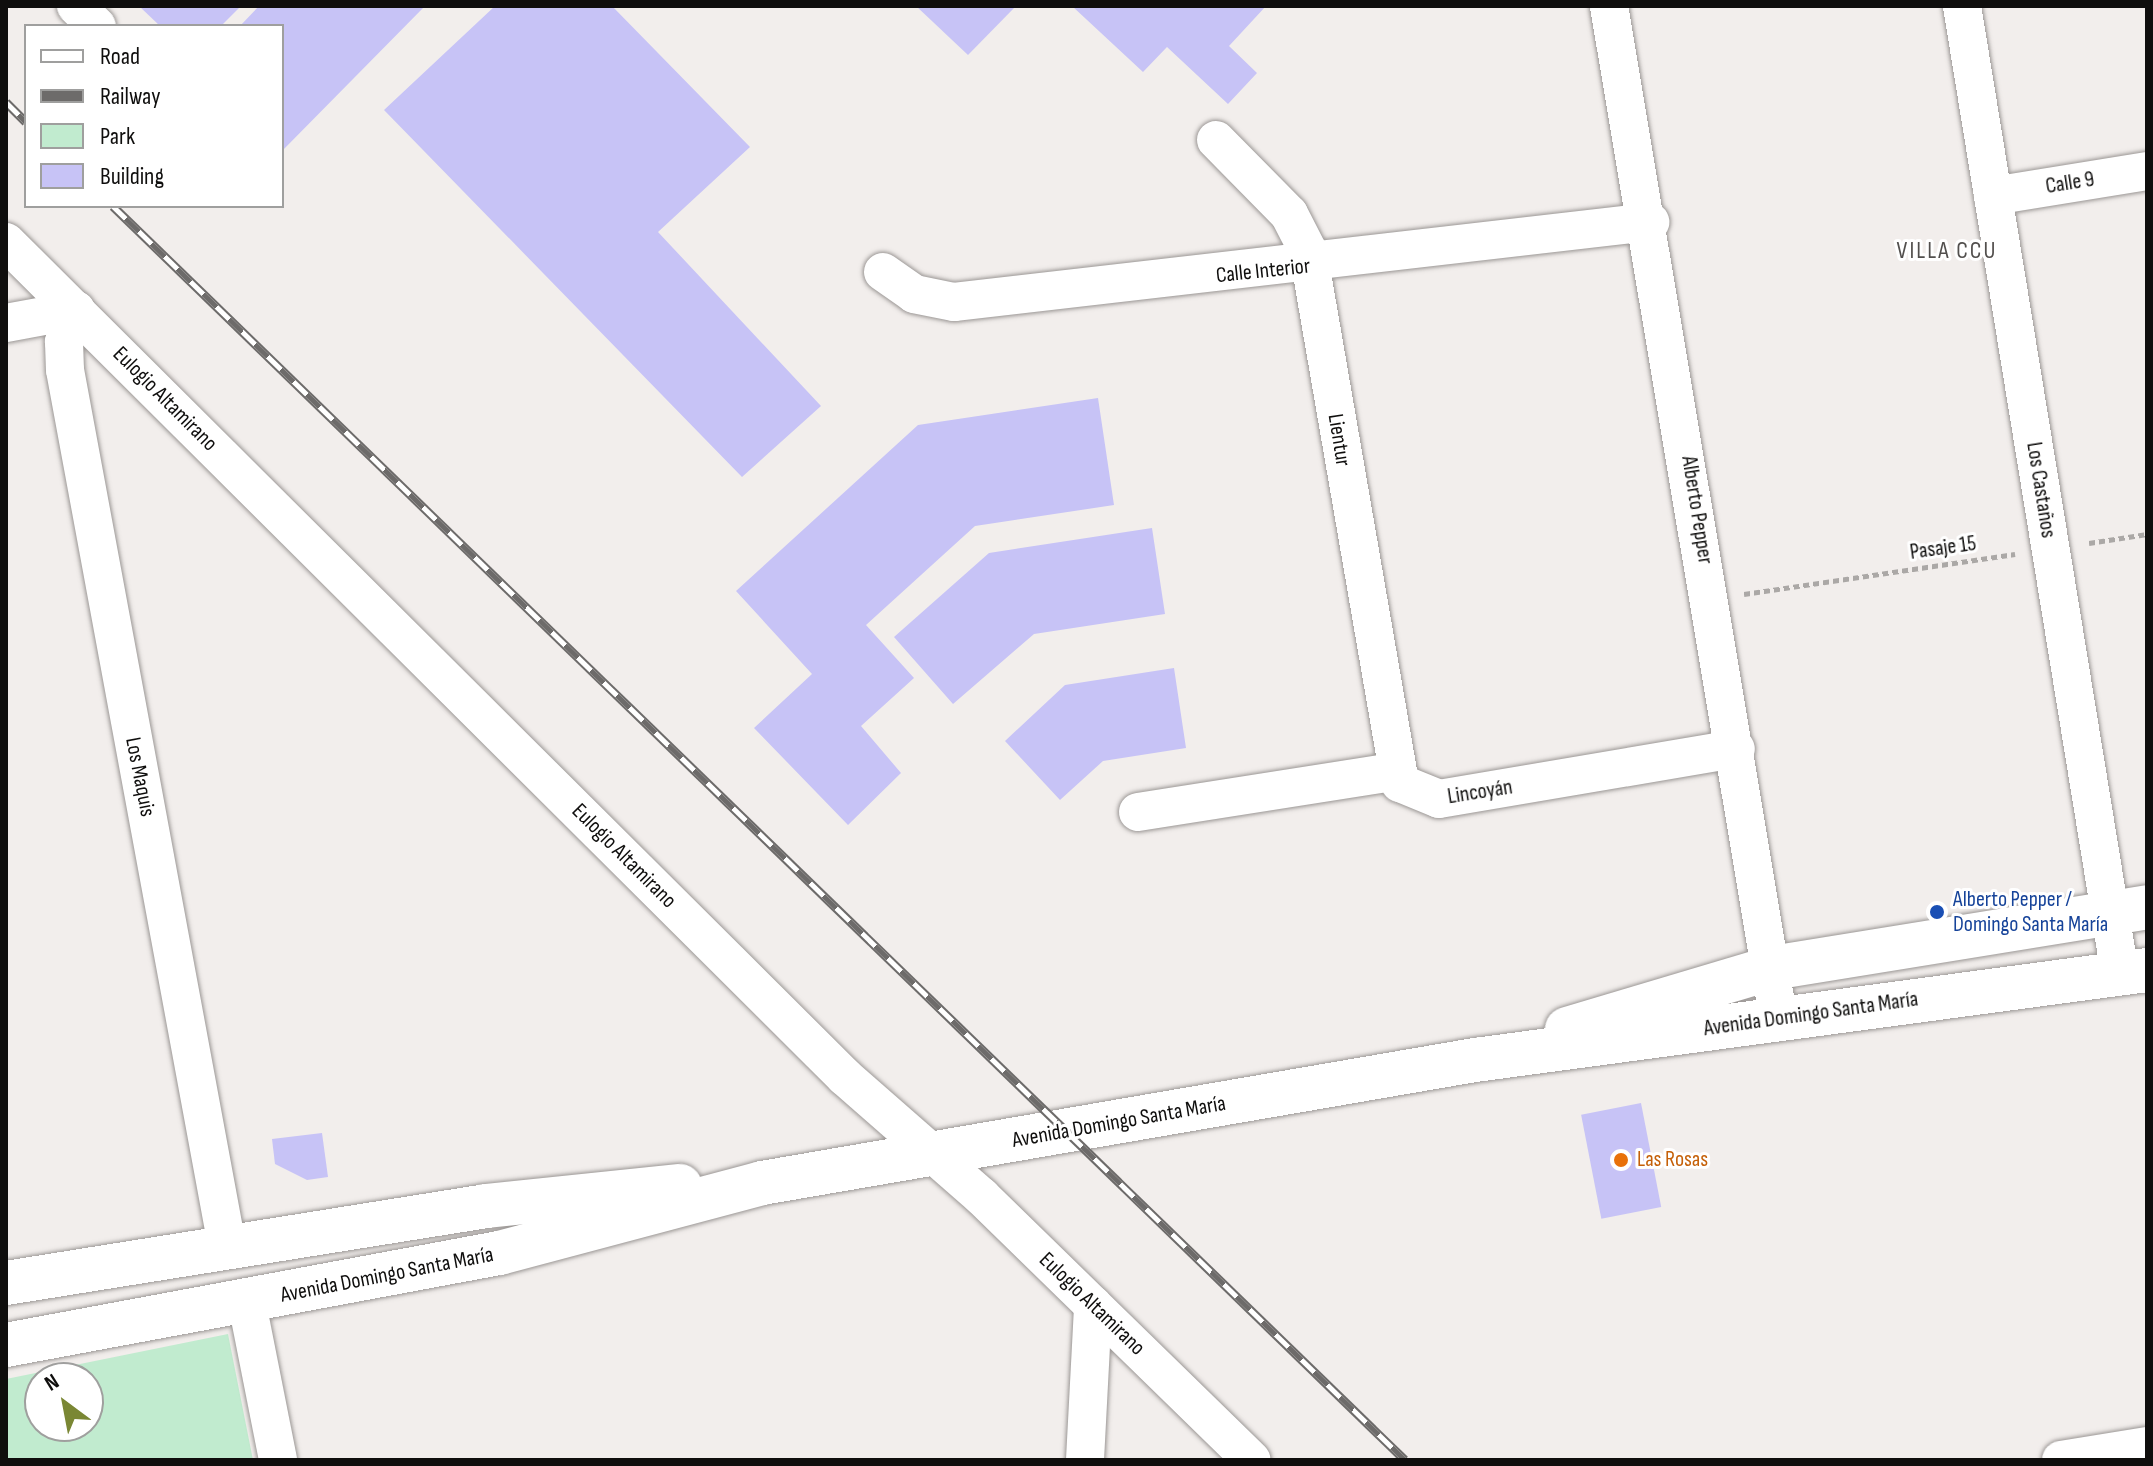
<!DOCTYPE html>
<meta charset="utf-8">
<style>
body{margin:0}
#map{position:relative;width:2153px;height:1466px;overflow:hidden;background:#f2eeec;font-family:"Sofia Sans Condensed",sans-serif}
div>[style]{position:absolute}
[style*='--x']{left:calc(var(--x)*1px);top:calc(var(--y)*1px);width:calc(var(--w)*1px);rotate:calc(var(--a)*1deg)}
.green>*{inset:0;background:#c1ebcf}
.building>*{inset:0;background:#c7c3f6;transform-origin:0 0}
.path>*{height:5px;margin-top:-2.5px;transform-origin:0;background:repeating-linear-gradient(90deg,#aba8a6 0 6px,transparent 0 10px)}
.roads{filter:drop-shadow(0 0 2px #9b9795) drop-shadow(0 0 2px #9b9795)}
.minor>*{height:38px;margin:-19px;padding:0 19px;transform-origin:19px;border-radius:19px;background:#fff}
.major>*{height:44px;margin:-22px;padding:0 22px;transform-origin:22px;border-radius:22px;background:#fff}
.rail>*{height:9px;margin-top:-4.5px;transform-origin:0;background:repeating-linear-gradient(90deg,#fff 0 18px,#6d6b6a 0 36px);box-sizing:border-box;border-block:2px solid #6d6b6a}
.dots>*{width:22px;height:22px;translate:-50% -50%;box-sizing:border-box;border:4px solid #fff;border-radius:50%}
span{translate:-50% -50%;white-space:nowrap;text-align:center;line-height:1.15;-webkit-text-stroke:6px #fff;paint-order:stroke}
.street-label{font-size:22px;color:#0f0e0d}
.transit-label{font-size:22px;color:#164399}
.left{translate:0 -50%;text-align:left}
.food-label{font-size:22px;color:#c56008}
.neighbourhood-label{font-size:24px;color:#524f4d;letter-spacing:2px}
.frame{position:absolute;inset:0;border:8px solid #0f0e0d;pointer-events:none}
.legend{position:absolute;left:24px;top:24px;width:260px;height:184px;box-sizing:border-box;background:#fff;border:2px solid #9f9f9e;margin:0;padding:10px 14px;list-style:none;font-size:24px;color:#0f0e0d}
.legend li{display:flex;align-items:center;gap:16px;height:40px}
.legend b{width:40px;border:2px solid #9f9f9e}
.north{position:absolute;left:24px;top:1362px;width:80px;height:80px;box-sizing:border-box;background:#fff;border:2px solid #9f9f9e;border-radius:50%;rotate:328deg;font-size:22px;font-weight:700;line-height:32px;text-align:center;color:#0f0e0d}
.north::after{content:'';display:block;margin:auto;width:28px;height:36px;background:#7a8734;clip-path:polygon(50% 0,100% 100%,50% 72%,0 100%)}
</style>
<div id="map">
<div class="green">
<div style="clip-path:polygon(evenodd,228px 1334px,253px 1460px,6px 1460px,6px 1379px,228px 1334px,40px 1378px,88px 1378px,88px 1426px,40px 1426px,40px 1378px)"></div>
</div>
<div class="building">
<div style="clip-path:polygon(139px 6px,241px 6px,221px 26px,160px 26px)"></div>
<div style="clip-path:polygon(259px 6px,425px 6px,282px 151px,282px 26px,240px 26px)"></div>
<div style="clip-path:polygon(495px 6px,612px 6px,750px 147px,658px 232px,821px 406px,742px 477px,384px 110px)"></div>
<div style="clip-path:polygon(916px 6px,1016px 6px,968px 55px)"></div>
<div style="clip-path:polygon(1072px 6px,1266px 6px,1229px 46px,1257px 73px,1228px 104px,1167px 47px,1143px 72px)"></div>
<div style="clip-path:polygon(1098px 398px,1114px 505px,975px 526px,866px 625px,914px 678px,861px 726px,901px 773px,848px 825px,754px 728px,812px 674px,736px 591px,918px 425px)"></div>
<div style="clip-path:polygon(1152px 528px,1165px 614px,1034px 634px,953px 704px,894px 637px,989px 553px)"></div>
<div style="clip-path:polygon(1174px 668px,1186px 748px,1103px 761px,1060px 800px,1005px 741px,1065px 685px)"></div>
<div style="left:1641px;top:1103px;width:106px;height:61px;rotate:79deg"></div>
<div style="clip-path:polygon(322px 1133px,328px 1177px,307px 1180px,275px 1164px,272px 1139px)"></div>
</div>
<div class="path">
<div style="--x:2089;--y:543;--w:59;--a:-8.8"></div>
<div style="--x:1744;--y:594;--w:274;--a:-8.4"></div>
</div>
<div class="roads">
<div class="minor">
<div style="--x:76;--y:6;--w:29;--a:44"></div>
<div style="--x:1609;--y:6;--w:1024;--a:80.5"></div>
<div style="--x:1962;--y:6;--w:981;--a:80.73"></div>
<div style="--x:1216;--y:140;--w:104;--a:45.4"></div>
<div style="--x:1289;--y:214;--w:42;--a:62.8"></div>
<div style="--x:1308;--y:251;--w:540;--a:80.19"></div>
<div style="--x:1400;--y:783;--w:42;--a:22.3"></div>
<div style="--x:1439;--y:799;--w:301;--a:-9.6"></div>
<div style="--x:1993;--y:196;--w:156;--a:-9.2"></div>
<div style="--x:6;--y:242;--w:1184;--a:44.86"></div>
<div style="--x:845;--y:1077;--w:181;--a:41.2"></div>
<div style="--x:981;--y:1196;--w:378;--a:44.3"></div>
<div style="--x:883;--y:272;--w:38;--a:35"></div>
<div style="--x:914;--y:294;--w:41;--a:11.3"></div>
<div style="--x:954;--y:302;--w:701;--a:-6.56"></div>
<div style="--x:76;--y:310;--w:34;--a:111"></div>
<div style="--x:64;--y:342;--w:28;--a:88"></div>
<div style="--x:65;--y:370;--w:891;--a:79.52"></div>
<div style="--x:6;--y:323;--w:71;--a:-10.5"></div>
<div style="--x:1138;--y:812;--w:258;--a:-8.9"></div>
<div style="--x:247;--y:1303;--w:160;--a:78.8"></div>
<div style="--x:1085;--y:1460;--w:155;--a:-87"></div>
<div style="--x:2061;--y:1460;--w:87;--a:-9.2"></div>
</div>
<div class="major">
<div style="--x:1567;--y:1029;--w:214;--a:-16.6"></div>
<div style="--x:1772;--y:968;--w:380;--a:-9.2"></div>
<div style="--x:6;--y:1283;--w:485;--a:-9.1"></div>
<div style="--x:485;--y:1206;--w:196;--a:-5.9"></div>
<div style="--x:6;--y:1345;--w:502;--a:-10.57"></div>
<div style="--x:499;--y:1253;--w:272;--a:-14.9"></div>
<div style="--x:762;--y:1183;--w:724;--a:-9.79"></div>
<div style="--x:1475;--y:1060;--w:678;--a:-7.63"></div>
</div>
</div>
<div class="rail">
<div style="--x:6;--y:102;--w:28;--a:45"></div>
<div style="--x:113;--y:206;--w:1800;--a:44.14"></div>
</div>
<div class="dots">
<div style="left:1937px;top:912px;background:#1a4fb4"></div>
<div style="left:1621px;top:1160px;background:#e8710a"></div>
</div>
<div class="street-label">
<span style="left:2070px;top:183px;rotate:-9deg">Calle 9</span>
<span style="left:1263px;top:271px;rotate:-6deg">Calle Interior</span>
<span style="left:165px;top:399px;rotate:45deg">Eulogio Altamirano</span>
<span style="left:1339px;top:440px;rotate:81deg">Lientur</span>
<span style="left:2041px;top:490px;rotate:81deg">Los Castaños</span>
<span style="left:1697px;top:510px;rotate:81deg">Alberto Pepper</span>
<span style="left:1943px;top:548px;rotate:-8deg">Pasaje 15</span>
<span style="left:140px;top:777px;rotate:79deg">Los Maquis</span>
<span style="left:1480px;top:792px;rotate:-9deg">Lincoyán</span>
<span style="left:624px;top:856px;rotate:45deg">Eulogio Altamirano</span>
<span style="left:1811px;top:1014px;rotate:-8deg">Avenida Domingo Santa María</span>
<span style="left:1119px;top:1122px;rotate:-10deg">Avenida Domingo Santa María</span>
<span style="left:387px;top:1275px;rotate:-11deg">Avenida Domingo Santa María</span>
<span style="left:1092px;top:1304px;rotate:44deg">Eulogio Altamirano</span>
</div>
<div class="transit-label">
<span class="left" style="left:1953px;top:912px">Alberto Pepper /<br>Domingo Santa María</span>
</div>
<div class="food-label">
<span class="left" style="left:1637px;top:1160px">Las Rosas</span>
</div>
<div class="neighbourhood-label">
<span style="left:1947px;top:251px">VILLA CCU</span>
</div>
<div class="frame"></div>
<ul class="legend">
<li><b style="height:10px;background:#fff"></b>Road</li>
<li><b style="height:10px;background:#6d6b6a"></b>Railway</li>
<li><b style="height:22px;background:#c1ebcf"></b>Park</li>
<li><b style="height:22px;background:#c7c3f6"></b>Building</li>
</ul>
<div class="north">N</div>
</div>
